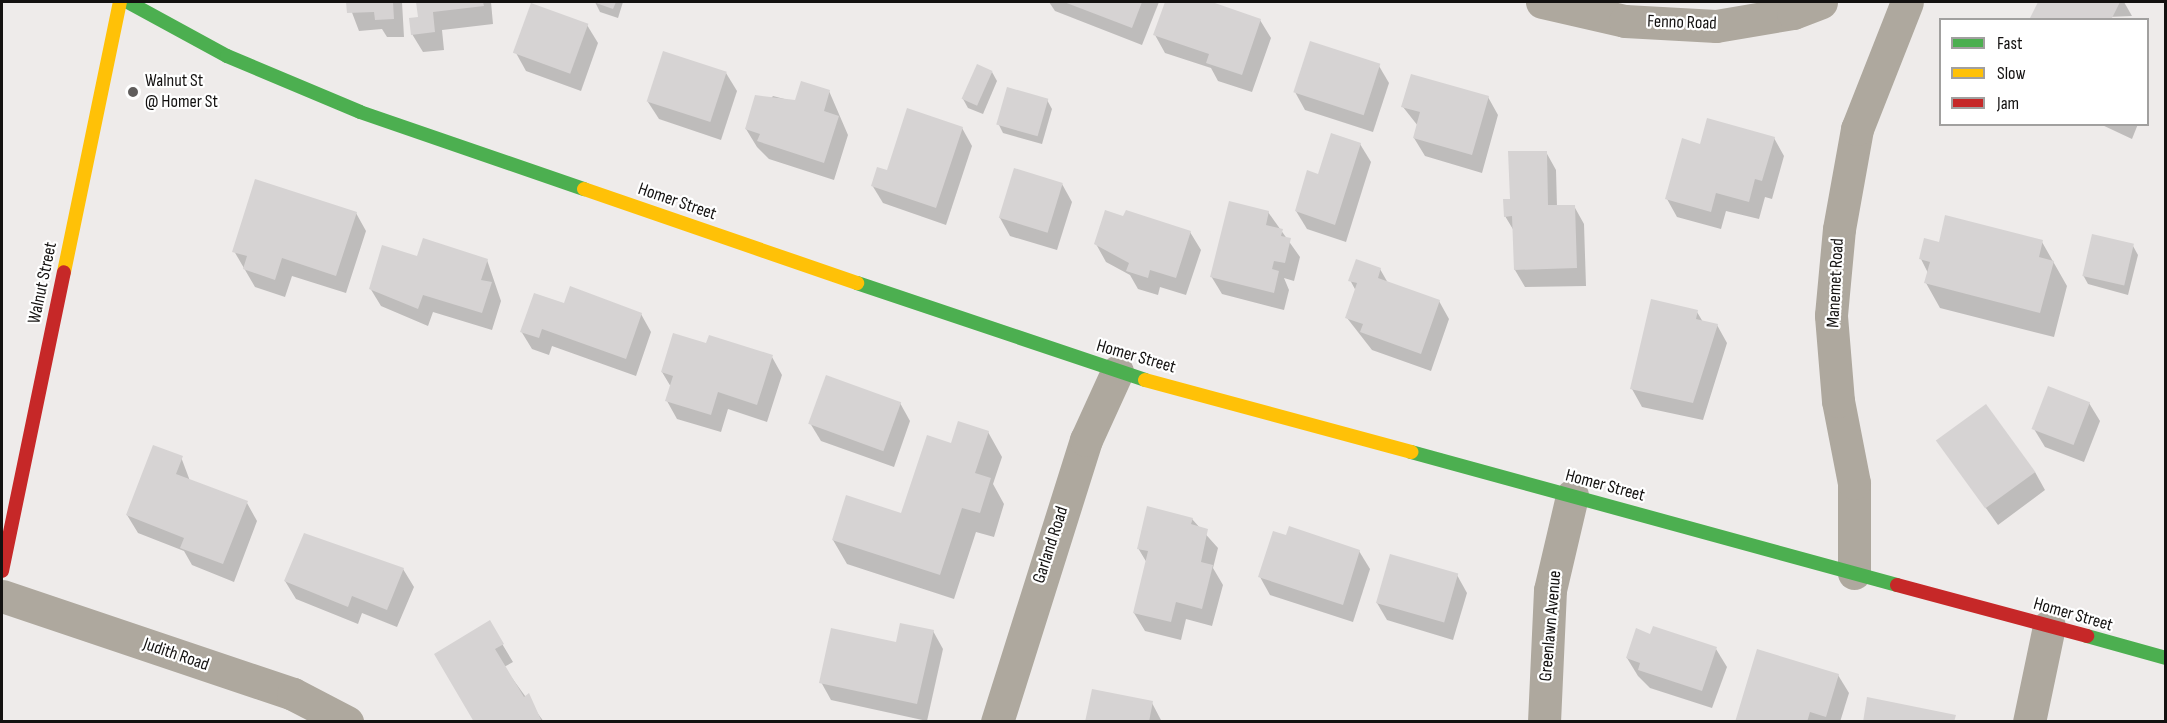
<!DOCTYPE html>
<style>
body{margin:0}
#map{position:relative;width:2167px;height:723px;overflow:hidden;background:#eeebea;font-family:"Sofia Sans Condensed",sans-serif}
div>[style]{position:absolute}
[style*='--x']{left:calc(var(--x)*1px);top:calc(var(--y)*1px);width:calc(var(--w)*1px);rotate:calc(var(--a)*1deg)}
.shadow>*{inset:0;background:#0003}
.building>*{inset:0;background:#d6d3d3;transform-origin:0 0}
.street>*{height:33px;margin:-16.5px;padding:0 16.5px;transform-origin:16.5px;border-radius:16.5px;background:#aea89e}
.fast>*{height:14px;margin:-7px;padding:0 7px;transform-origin:7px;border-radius:7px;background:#4caf50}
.slow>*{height:14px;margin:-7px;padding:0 7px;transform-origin:7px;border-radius:7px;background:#ffc107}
.jam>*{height:14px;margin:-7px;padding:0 7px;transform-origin:7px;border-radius:7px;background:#c62828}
.dots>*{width:16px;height:16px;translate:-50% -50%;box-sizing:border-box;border:3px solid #fff;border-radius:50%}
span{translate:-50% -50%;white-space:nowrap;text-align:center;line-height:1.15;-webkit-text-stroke:4.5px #fff;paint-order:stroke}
.street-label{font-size:18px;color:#131110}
.poi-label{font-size:18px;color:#131110}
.left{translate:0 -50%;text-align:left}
.frame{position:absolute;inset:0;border:3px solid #131110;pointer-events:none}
.legend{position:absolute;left:1939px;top:18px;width:210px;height:108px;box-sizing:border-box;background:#fff;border:2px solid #a1a09f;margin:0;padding:8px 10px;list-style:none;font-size:18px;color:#131110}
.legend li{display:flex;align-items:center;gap:12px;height:30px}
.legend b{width:30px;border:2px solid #a1a09f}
</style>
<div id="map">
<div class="shadow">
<div style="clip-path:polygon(348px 2px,402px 2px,404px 37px,387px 37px,382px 29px,359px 31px)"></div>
<div style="clip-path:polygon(418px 2px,491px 2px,493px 24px,442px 30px,444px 50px,423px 52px,412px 34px,419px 18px)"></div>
<div style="clip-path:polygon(595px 2px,623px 2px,618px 18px,600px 12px)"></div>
<div style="clip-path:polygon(1049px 2px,1159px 2px,1142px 45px,1055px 11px)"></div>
<div style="clip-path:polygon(1166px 2px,1207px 2px,1260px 20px,1271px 38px,1252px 92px,1218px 81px,1211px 68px,1165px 53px,1155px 35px)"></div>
<div style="clip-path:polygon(2039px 2px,2124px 2px,2132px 16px,2030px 20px)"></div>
<div style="clip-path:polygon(587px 25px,598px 43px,581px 91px,526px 71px,516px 53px)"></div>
<div style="clip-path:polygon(1379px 66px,1389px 83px,1373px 132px,1305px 110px,1295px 92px)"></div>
<div style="clip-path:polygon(992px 72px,997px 81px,983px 114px,968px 108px,963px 99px)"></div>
<div style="clip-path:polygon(726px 73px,737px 91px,721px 140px,659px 119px,648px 102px)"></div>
<div style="clip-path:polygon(829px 91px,848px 135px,834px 180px,769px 159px,757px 147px,746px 129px,773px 96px,796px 102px)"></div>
<div style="clip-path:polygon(1488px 97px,1498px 115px,1482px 173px,1425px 156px,1414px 138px,1418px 126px,1403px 107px)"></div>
<div style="clip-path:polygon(1047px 100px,1052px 109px,1042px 144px,1003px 133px,998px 123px)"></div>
<div style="clip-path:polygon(2100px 124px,2138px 124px,2132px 139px)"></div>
<div style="clip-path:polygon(962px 128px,972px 146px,946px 225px,883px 203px,872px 185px)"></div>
<div style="clip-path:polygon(1774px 138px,1784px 156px,1772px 199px,1765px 197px,1759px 219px,1726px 211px,1721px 229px,1677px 217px,1667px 199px,1701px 146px)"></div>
<div style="clip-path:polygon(1360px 144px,1371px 162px,1346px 242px,1307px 229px,1296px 211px,1319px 175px)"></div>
<div style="clip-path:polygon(1546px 152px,1556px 170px,1557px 207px,1574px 206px,1584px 224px,1586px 286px,1525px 287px,1515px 270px,1514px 231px,1505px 216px)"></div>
<div style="clip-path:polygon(1062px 184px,1072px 202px,1057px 250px,1010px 236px,1000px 218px)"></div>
<div style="clip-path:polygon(1268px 212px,1300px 257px,1294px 281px,1284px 278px,1289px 290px,1284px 310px,1222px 294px,1211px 276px)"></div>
<div style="clip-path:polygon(356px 213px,366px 231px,346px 293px,292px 276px,285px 297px,255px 287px,234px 251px)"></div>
<div style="clip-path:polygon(1190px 232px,1201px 250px,1186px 295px,1160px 287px,1158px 295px,1138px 289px,1130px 275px,1106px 262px,1096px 244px)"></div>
<div style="clip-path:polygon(2042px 242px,2067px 286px,2054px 337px,1940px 308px,1926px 283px,1928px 273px,1921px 259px,1940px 244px)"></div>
<div style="clip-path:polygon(2133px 246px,2138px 255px,2128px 295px,2088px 284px,2083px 275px)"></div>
<div style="clip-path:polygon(418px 258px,487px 260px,501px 301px,492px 330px,433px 312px,428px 326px,381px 306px,370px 288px)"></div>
<div style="clip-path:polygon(1380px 269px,1388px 283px,1439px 301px,1449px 319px,1431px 371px,1372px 350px,1347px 318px,1356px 291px,1350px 280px)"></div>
<div style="clip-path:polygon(565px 305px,641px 314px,651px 332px,636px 376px,552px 346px,549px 355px,532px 349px,521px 331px)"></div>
<div style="clip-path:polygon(1697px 312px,1703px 322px,1717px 325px,1727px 343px,1703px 420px,1642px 407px,1632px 389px)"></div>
<div style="clip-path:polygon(707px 345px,772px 357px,782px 375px,767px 422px,728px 409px,721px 432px,677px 419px,667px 401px,671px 387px,662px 372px)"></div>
<div style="clip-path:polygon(900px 403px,910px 421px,894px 467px,821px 441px,810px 423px)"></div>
<div style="clip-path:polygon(2089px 403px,2100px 421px,2084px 462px,2045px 447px,2034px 429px)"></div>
<div style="clip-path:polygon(988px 432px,1002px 457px,993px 484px,1004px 504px,994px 537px,976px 532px,954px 599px,847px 564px,833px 540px,902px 515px,952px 445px)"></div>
<div style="clip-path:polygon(1938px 441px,2035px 472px,2045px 490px,1998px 525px)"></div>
<div style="clip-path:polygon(181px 457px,190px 481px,247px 503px,257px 521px,234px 582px,192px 565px,184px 551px,138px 533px,127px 515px)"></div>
<div style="clip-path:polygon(1192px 519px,1218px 548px,1213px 568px,1223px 585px,1212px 626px,1186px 619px,1181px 640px,1145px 631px,1134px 613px,1147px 563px,1138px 548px)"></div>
<div style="clip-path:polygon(1359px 551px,1370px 569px,1353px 622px,1270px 595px,1260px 577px)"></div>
<div style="clip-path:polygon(403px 569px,414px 587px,397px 627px,362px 613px,358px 624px,296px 599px,285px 581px)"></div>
<div style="clip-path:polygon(1457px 575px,1467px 593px,1453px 640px,1387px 620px,1377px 603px)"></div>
<div style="clip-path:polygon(489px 622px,513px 662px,504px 667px,544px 722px,476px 722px)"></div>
<div style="clip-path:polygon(933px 631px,943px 649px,927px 721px,831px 700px,821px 682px)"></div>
<div style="clip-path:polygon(1651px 636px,1716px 649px,1727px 667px,1712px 708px,1650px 688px,1638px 676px,1627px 658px)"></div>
<div style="clip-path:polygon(1838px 675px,1849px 693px,1840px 722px,1736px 722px)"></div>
<div style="clip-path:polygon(1152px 703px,1162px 722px,1086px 722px)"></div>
</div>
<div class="building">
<div style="clip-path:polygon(346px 2px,393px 2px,394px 19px,375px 20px,374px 12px,347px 13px)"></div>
<div style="clip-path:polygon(416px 2px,483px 2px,484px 6px,433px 12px,435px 32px,411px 35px,409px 18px,418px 17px)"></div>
<div style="clip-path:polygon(593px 2px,616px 2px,613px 9px)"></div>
<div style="clip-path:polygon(1064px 2px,1142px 2px,1132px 28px)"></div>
<div style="clip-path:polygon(1165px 2px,1212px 2px,1261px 19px,1242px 75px,1206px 63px,1209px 54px,1153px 35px)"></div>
<div style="clip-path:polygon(2038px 2px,2120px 2px,2111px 20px,2029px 20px)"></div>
<div style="left:531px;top:3px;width:61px;height:53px;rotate:20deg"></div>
<div style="left:1310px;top:41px;width:74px;height:54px;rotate:18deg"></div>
<div style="left:663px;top:51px;width:67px;height:53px;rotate:18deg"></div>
<div style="left:977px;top:64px;width:17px;height:38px;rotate:24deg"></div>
<div style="clip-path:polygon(1411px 74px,1489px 96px,1472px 155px,1413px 138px,1420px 112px,1401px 107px)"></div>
<div style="clip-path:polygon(801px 81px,830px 90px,824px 111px,839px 116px,824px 163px,757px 141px,760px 134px,745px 129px,755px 95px,795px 100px)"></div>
<div style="left:1007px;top:87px;width:43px;height:39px;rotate:16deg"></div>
<div style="clip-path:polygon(907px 108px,963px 127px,936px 208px,871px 186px,877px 167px,887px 170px)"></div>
<div style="clip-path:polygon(1707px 118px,1775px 137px,1762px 181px,1755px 179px,1749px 202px,1716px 193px,1711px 212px,1665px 199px,1682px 138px,1700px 144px)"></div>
<div style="clip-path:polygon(1331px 133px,1361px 143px,1335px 225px,1295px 211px,1307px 170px,1318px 174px)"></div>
<div style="clip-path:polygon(1508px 151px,1547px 151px,1548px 205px,1575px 205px,1577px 268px,1514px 270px,1512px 216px,1504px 217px,1503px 199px,1510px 199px)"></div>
<div style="left:1014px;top:168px;width:51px;height:52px;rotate:17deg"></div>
<div style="clip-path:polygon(255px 179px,357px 212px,336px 276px,282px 258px,275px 280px,243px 269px,247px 256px,232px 252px)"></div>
<div style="clip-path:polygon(1229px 201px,1269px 211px,1266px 225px,1283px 229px,1281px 236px,1291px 238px,1285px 263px,1274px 261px,1272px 269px,1279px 271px,1274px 293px,1210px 277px)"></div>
<div style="clip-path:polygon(1105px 210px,1123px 216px,1126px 210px,1191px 231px,1176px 278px,1150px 270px,1148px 278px,1126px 271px,1129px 263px,1094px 244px)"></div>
<div style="clip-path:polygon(1945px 215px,2043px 240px,2039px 257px,2054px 261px,2040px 313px,1924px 283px,1930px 262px,1919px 259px,1924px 238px,1939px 242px)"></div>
<div style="left:2092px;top:234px;width:43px;height:43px;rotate:13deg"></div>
<div style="clip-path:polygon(423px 238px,488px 259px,481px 280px,492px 282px,482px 313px,423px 295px,418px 309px,369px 289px,382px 245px,417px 256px)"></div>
<div style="clip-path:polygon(1356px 259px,1381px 268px,1378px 278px,1440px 300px,1421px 354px,1360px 332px,1363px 324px,1345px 318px,1357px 283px,1348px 281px)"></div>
<div style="clip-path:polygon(570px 286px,642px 313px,626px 359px,542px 329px,539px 338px,520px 332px,534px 293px,564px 303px)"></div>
<div style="clip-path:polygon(1651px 299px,1698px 310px,1696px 319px,1718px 324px,1693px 403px,1630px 389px)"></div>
<div style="clip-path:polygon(673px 333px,706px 343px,709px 335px,773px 355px,757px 405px,718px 392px,711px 415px,665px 401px,673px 376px,661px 372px)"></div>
<div style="left:826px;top:375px;width:80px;height:52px;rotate:20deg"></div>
<div style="left:2048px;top:386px;width:45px;height:46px;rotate:21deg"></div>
<div style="left:1986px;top:404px;width:84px;height:62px;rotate:54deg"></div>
<div style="clip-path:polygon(958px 421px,989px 431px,975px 473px,991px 478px,980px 513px,962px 508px,940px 575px,832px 540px,846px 495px,901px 513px,927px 435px,951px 443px)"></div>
<div style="clip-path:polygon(153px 445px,183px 456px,176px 474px,248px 501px,223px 564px,180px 548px,184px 538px,126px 515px)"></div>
<div style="clip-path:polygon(1147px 506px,1193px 518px,1191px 524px,1208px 529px,1201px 562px,1213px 565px,1202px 609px,1176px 602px,1171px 622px,1133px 613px,1148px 551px,1137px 549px)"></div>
<div style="clip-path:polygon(1289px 526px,1360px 550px,1343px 605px,1258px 577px,1273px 531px,1286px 535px)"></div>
<div style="clip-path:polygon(304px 533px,404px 568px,387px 610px,352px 596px,348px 607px,284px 581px)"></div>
<div style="left:1390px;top:554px;width:71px;height:51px;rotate:16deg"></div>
<div style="clip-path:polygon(490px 620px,504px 644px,495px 649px,524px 697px,529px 693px,542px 722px,474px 722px,434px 654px)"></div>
<div style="clip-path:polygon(900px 623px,934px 630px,917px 704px,819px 683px,831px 628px,896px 642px)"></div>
<div style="clip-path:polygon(1653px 626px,1717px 647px,1702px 691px,1638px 670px,1640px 663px,1626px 658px,1636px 628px,1650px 634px)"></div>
<div style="clip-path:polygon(1757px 649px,1839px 674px,1826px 717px,1810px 712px,1807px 722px,1735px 722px)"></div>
<div style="clip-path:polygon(1092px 689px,1153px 701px,1149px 722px,1085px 722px)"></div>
<div style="clip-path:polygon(1867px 697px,1956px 715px,1954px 722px,1863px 722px)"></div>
</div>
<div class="street">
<div style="--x:1542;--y:2;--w:85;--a:12.9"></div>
<div style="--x:1625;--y:21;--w:91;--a:3.1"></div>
<div style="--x:1716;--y:26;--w:78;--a:-9.6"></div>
<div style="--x:1793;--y:13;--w:30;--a:-21"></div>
<div style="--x:1854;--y:573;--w:90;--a:-90"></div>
<div style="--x:1854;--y:483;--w:84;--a:-101"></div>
<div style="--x:1838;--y:401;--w:86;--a:-94.7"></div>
<div style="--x:1831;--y:315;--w:86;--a:-84.7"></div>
<div style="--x:1839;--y:229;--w:102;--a:-79.8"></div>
<div style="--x:1857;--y:129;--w:136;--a:-68.5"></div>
<div style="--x:2;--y:596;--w:307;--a:18.6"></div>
<div style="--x:293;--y:694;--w:61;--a:27.4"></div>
<div style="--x:997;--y:722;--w:296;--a:-72.5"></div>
<div style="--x:1086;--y:440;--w:75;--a:-65.5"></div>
<div style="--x:1544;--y:722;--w:132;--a:-87.4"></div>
<div style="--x:1550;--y:590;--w:97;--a:-76.8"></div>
<div style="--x:2029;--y:722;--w:98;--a:-78.2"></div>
</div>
<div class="fast">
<div style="--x:128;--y:2;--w:113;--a:28.6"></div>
<div style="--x:227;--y:56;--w:144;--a:22.8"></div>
<div style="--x:360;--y:112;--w:237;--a:19"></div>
<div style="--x:857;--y:283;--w:304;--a:18.6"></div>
<div style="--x:1411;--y:452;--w:504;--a:15.3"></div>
<div style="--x:2087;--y:636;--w:82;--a:15.6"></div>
</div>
<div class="slow">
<div style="--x:584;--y:189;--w:289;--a:19"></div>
<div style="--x:64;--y:272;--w:276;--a:-78.3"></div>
<div style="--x:1145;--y:380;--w:276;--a:15.1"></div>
</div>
<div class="jam">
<div style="--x:2;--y:571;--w:305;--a:-78.3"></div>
<div style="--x:1897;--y:585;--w:197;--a:15"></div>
</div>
<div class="dots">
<div style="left:133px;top:92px;background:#605d5c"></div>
</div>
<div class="street-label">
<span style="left:1682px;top:23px;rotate:2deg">Fenno Road</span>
<span style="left:677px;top:202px;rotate:19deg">Homer Street</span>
<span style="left:43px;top:283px;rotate:-78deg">Walnut Street</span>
<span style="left:1836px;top:283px;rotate:-87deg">Manemet Road</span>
<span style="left:1136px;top:357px;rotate:16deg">Homer Street</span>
<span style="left:1605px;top:486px;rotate:15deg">Homer Street</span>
<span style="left:1051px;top:545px;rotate:-72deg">Garland Road</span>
<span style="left:2073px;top:615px;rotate:16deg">Homer Street</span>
<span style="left:1551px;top:626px;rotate:-85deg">Greenlawn Avenue</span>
<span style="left:176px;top:655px;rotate:19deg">Judith Road</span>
</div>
<div class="poi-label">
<span class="left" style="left:145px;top:92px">Walnut St<br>@ Homer St</span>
</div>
<div class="frame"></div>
<ul class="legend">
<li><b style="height:8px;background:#4caf50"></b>Fast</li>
<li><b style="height:8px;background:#ffc107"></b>Slow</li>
<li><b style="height:8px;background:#c62828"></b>Jam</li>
</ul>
</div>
